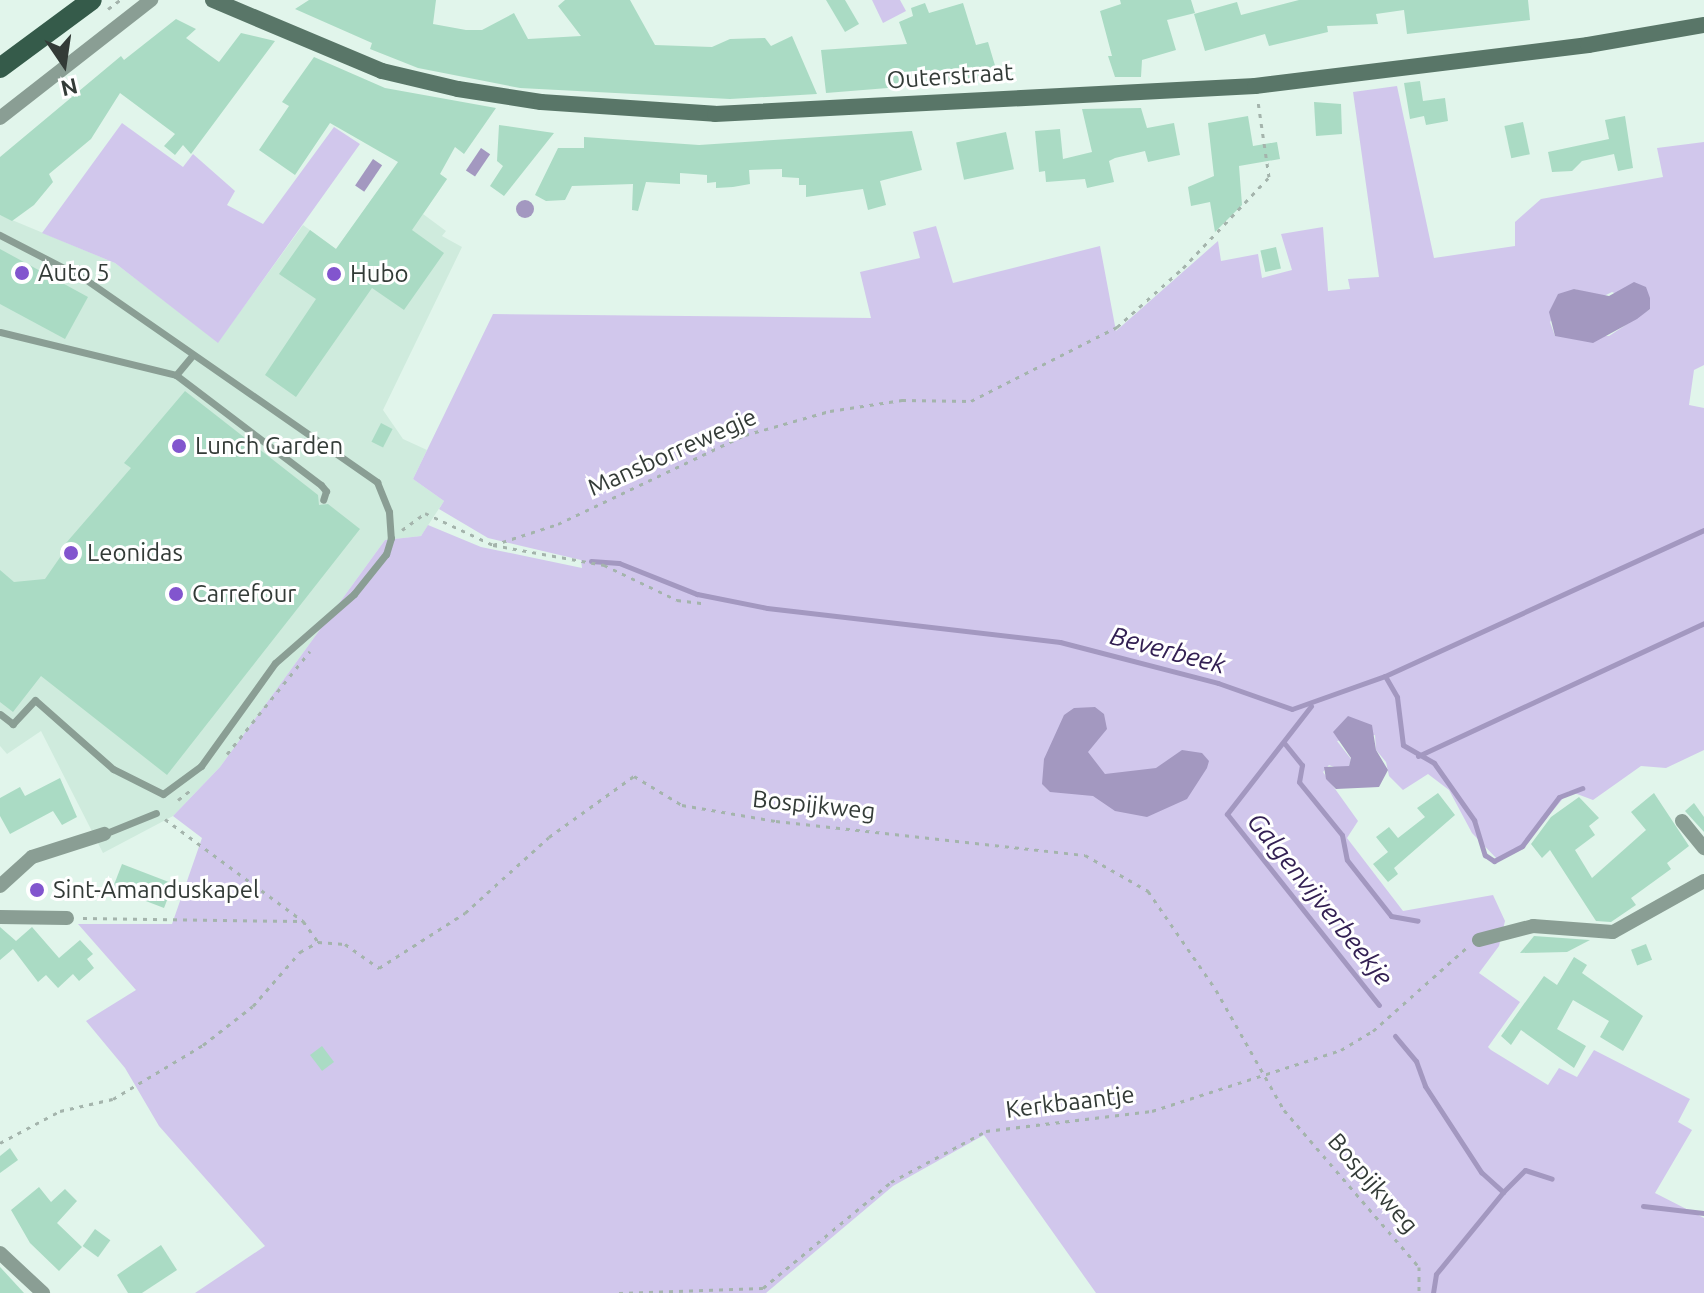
<!DOCTYPE html>
<style>
body{margin:0}
#map{position:relative;width:1704px;height:1293px;overflow:hidden;background:#e1f5eb;font-family:Ubuntu,sans-serif}
div>[style]{position:absolute}
[style*='--x']{left:calc(var(--x)*1px);top:calc(var(--y)*1px);width:calc(var(--w)*1px);rotate:calc(var(--a)*1deg)}
.built>*{inset:0;background:#cfebdd}
.green>*{inset:0;background:#d1c7ec}
.water>*{inset:0;background:#a398c0;transform-origin:0 0}
.round{border-radius:50%}
.stream>*{height:5px;margin:-2.5px;padding:0 2.5px;transform-origin:2.5px;border-radius:2.5px;background:#a398c0}
.building>*{inset:0;background:#aadbc4;transform-origin:0 0}
.path>*{height:3px;margin-top:-1.5px;transform-origin:0;background:repeating-linear-gradient(90deg,#a4b4ac 0 4px,transparent 0 10px)}
.lane>*{height:7px;margin:-3.5px;padding:0 3.5px;transform-origin:3.5px;border-radius:3.5px;background:#8a9e94}
.street>*{height:14px;margin:-7px;padding:0 7px;transform-origin:7px;border-radius:7px;background:#8a9e94}
.secondary>*{height:16px;margin:-8px;padding:0 8px;transform-origin:8px;border-radius:8px;background:#597668}
.primary>*{height:20px;margin:-10px;padding:0 10px;transform-origin:10px;border-radius:10px;background:#355b4a}
.dots>*{width:22px;height:22px;translate:-50% -50%;box-sizing:border-box;border:4px solid #fff;border-radius:50%}
span{translate:-50% -50%;white-space:nowrap;text-align:center;line-height:1.15;-webkit-text-stroke:6px #fff;paint-order:stroke}
.street-label{font-size:24px;color:#333b37}
.poi-label{font-size:24px;color:#333b37}
.left{translate:0 -50%;text-align:left}
.water-label{font-size:26px;color:#332053;font-style:italic}
.north{position:absolute;left:24px;top:24px;width:80px;height:80px;-webkit-text-stroke:6px #fff;paint-order:stroke;rotate:167deg;font-size:22px;font-weight:700;line-height:32px;text-align:center;color:#333b37}
.north::after{content:'';display:block;margin:auto;width:28px;height:36px;background:#333b37;clip-path:polygon(50% 0,100% 100%,50% 72%,0 100%)}
</style>
<div id="map">
<div class="built">
<div style="clip-path:polygon(407px 151px,447px 179px,423px 214px,446px 231px,442px 236px,462px 247px,383px 410px,403px 439px,427px 450px,413px 479px,444px 501px,421px 536px,385px 540px,220px 767px,173px 816px,103px 853px,41px 731px,7px 754px,0 746px,0 215px,115px 263px,218px 342px,303px 225px,336px 249px)"></div>
</div>
<div class="green">
<div style="clip-path:polygon(872px 0,900px 0,906px 11px,883px 23px)"></div>
<div style="clip-path:polygon(evenodd,1397px 86px,1434px 258px,1515px 246px,1515px 222px,1541px 199px,1663px 177px,1657px 148px,1704px 142px,1704px 365px,1694px 370px,1689px 405px,1704px 408px,1704px 750px,1666px 768px,1641px 766px,1593px 800px,1569px 791px,1528px 841px,1498px 860px,1472px 833px,1449px 790px,1428px 774px,1403px 790px,1389px 776px,1386px 762px,1376px 750px,1375px 735px,1337px 741px,1351px 759px,1349px 766px,1342px 770px,1329px 765px,1323px 772px,1358px 821px,1347px 838px,1403px 911px,1493px 895px,1505px 921px,1499px 946px,1479px 973px,1520px 1002px,1488px 1047px,1491px 1050px,1548px 1085px,1559px 1068px,1577px 1077px,1594px 1050px,1690px 1099px,1678px 1122px,1692px 1130px,1655px 1193px,1704px 1218px,1704px 1293px,1096px 1293px,984px 1135px,893px 1186px,766px 1293px,195px 1293px,265px 1246px,159px 1126px,125px 1068px,86px 1021px,136px 990px,78px 924px,172px 924px,202px 838px,173px 816px,220px 767px,385px 540px,421px 536px,428px 525px,481px 547px,582px 568px,581px 560px,488px 538px,439px 509px,444px 501px,413px 479px,493px 314px,871px 318px,860px 272px,920px 258px,913px 232px,936px 226px,953px 283px,1100px 246px,1116px 331px,1218px 241px,1221px 261px,1258px 254px,1262px 278px,1292px 270px,1281px 234px,1323px 227px,1328px 291px,1350px 289px,1348px 279px,1379px 277px,1353px 92px,1397px 86px,1574px 289px,1602px 297px,1612px 292px,1650px 309px,1609px 336px,1555px 336px,1550px 322px,1574px 289px)"></div>
<div style="clip-path:polygon(122px 123px,183px 167px,193px 154px,235px 191px,227px 205px,263px 224px,334px 127px,360px 144px,218px 343px,115px 263px,42px 233px)"></div>
</div>
<div class="water">
<div style="left:481px;top:148px;width:11px;height:27px;rotate:34deg"></div>
<div style="left:373px;top:159px;width:11px;height:32px;rotate:34deg"></div>
<div class="round" style="left:516px;top:200px;width:18px;height:18px"></div>
<div style="clip-path:polygon(1634px 282px,1646px 287px,1650px 298px,1650px 309px,1637px 319px,1593px 343px,1555px 336px,1549px 312px,1558px 294px,1574px 289px,1609px 296px)"></div>
<div style="clip-path:polygon(1095px 707px,1104px 714px,1107px 729px,1088px 752px,1105px 774px,1156px 768px,1182px 750px,1202px 753px,1209px 761px,1207px 768px,1187px 799px,1147px 817px,1115px 811px,1093px 796px,1050px 792px,1042px 784px,1044px 759px,1064px 715px,1074px 708px)"></div>
<div style="clip-path:polygon(1348px 716px,1372px 725px,1376px 750px,1388px 770px,1379px 787px,1336px 789px,1326px 779px,1324px 767px,1349px 766px,1351px 758px,1333px 732px)"></div>
</div>
<div class="stream">
<div style="--x:591;--y:561;--w:28;--a:4"></div>
<div style="--x:619;--y:563;--w:84;--a:21.7"></div>
<div style="--x:697;--y:594;--w:71;--a:11.3"></div>
<div style="--x:767;--y:608;--w:295;--a:6.6"></div>
<div style="--x:1060;--y:642;--w:163;--a:14.5"></div>
<div style="--x:1218;--y:683;--w:78;--a:19.4"></div>
<div style="--x:1292;--y:709;--w:99;--a:-19.5"></div>
<div style="--x:1385;--y:676;--w:351;--a:-24.6"></div>
<div style="--x:1385;--y:676;--w:24;--a:60"></div>
<div style="--x:1397;--y:697;--w:48;--a:82.9"></div>
<div style="--x:1403;--y:745;--w:36;--a:30"></div>
<div style="--x:1434;--y:763;--w:70;--a:54.9"></div>
<div style="--x:1474;--y:820;--w:37;--a:73"></div>
<div style="--x:1485;--y:855;--w:11;--a:34"></div>
<div style="--x:1494;--y:861;--w:32;--a:-28"></div>
<div style="--x:1522;--y:846;--w:61;--a:-52.9"></div>
<div style="--x:1559;--y:797;--w:25;--a:-21"></div>
<div style="--x:1311;--y:706;--w:137;--a:127.9"></div>
<div style="--x:1227;--y:814;--w:244;--a:51.5"></div>
<div style="--x:1285;--y:744;--w:27;--a:51"></div>
<div style="--x:1302;--y:765;--w:17;--a:100"></div>
<div style="--x:1299;--y:782;--w:68;--a:50.9"></div>
<div style="--x:1342;--y:835;--w:25;--a:79"></div>
<div style="--x:1347;--y:860;--w:71;--a:51.8"></div>
<div style="--x:1391;--y:916;--w:27;--a:10"></div>
<div style="--x:1418;--y:756;--w:315;--a:-24.9"></div>
<div style="--x:1395;--y:1036;--w:33;--a:50"></div>
<div style="--x:1416;--y:1061;--w:27;--a:70"></div>
<div style="--x:1425;--y:1086;--w:103;--a:56.9"></div>
<div style="--x:1481;--y:1172;--w:30;--a:42"></div>
<div style="--x:1503;--y:1192;--w:31;--a:-45"></div>
<div style="--x:1525;--y:1170;--w:28;--a:18"></div>
<div style="--x:1643;--y:1206;--w:61;--a:6.5"></div>
<div style="--x:1433;--y:1293;--w:19;--a:-81"></div>
<div style="--x:1436;--y:1274;--w:106;--a:-50.7"></div>
</div>
<div class="building">
<div style="clip-path:polygon(309px 0,436px 0,433px 24px,466px 30px,482px 30px,514px 13px,528px 39px,581px 36px,558px 6px,565px 0,630px 0,655px 45px,712px 47px,730px 39px,765px 38px,771px 46px,792px 36px,817px 94px,730px 99px,520px 88px,418px 68px,370px 49px,372px 43px,295px 9px)"></div>
<div style="clip-path:polygon(826px 0,845px 0,859px 24px,845px 32px)"></div>
<div style="clip-path:polygon(1120px 0,1191px 0,1195px 13px,1167px 20px,1176px 50px,1142px 60px,1141px 77px,1115px 77px,1108px 56px,1112px 56px,1100px 11px,1121px 4px)"></div>
<div style="clip-path:polygon(1299px 0,1528px 0,1530px 20px,1407px 34px,1404px 10px,1376px 14px,1378px 24px,1327px 26px,1328px 32px,1269px 46px,1265px 34px,1205px 51px,1194px 14px,1237px 2px,1241px 15px)"></div>
<div style="clip-path:polygon(925px 3px,929px 13px,963px 3px,976px 45px,988px 42px,999px 79px,826px 93px,821px 50px,907px 44px,899px 22px,913px 16px,911px 8px)"></div>
<div style="clip-path:polygon(176px 19px,196px 29px,186px 38px,219px 62px,241px 33px,275px 41px,191px 154px,183px 145px,175px 155px,164px 146px,175px 134px,120px 93px,91px 139px,49px 174px,53px 182px,34px 205px,12px 221px,0 215px,0 157px,121px 56px,124px 60px)"></div>
<div style="clip-path:polygon(314px 57px,385px 88px,496px 108px,464px 154px,455px 147px,440px 174px,447px 179px,412px 230px,444px 253px,404px 310px,372px 288px,296px 397px,265px 375px,316px 299px,279px 274px,310px 230px,336px 249px,398px 162px,330px 123px,295px 175px,259px 150px,289px 106px,282px 102px)"></div>
<div style="clip-path:polygon(1420px 81px,1423px 101px,1445px 98px,1448px 121px,1426px 125px,1424px 116px,1410px 119px,1404px 83px)"></div>
<div style="clip-path:polygon(1314px 102px,1341px 104px,1342px 134px,1316px 136px)"></div>
<div style="clip-path:polygon(1141px 108px,1147px 128px,1174px 123px,1180px 155px,1148px 162px,1145px 151px,1115px 158px,1109px 161px,1114px 182px,1087px 188px,1085px 179px,1046px 182px,1045px 171px,1039px 172px,1035px 131px,1060px 129px,1063px 159px,1092px 152px,1082px 109px)"></div>
<div style="clip-path:polygon(1248px 116px,1253px 146px,1277px 142px,1280px 159px,1239px 166px,1242px 205px,1215px 232px,1210px 202px,1191px 206px,1188px 187px,1214px 176px,1208px 123px)"></div>
<div style="clip-path:polygon(1625px 116px,1633px 168px,1618px 171px,1614px 154px,1582px 161px,1572px 171px,1552px 172px,1548px 152px,1609px 139px,1605px 120px)"></div>
<div style="left:1523px;top:122px;width:33px;height:19px;rotate:78deg"></div>
<div style="clip-path:polygon(499px 125px,554px 133px,504px 196px,490px 186px,503px 166px,497px 161px)"></div>
<div style="clip-path:polygon(912px 131px,922px 170px,880px 181px,886px 205px,868px 210px,863px 189px,806px 197px,806px 185px,799px 185px,799px 178px,782px 177px,782px 169px,749px 170px,750px 184px,733px 187px,716px 188px,716px 182px,707px 183px,707px 175px,680px 173px,680px 184px,646px 182px,638px 211px,632px 210px,633px 184px,572px 186px,565px 200px,546px 201px,535px 195px,558px 148px,584px 148px,584px 137px,699px 145px)"></div>
<div style="left:1006px;top:132px;width:38px;height:51px;rotate:78deg"></div>
<div style="left:1276px;top:247px;width:22px;height:16px;rotate:77deg"></div>
<div style="clip-path:polygon(0 249px,88px 297px,65px 339px,0 304px)"></div>
<div style="clip-path:polygon(185px 391px,318px 495px,319px 505px,328px 504px,360px 529px,167px 775px,41px 676px,13px 712px,0 702px,0 570px,14px 582px,45px 579px,63px 553px,60px 550px,131px 468px,124px 463px)"></div>
<div style="left:381px;top:423px;width:13px;height:21px;rotate:27deg"></div>
<div style="clip-path:polygon(60px 778px,77px 817px,62px 825px,53px 811px,10px 834px,0 816px,0 798px,20px 787px,25px 796px)"></div>
<div style="clip-path:polygon(1438px 793px,1455px 815px,1394px 868px,1398px 874px,1388px 882px,1373px 864px,1388px 852px,1376px 837px,1389px 827px,1398px 838px,1425px 817px,1417px 808px)"></div>
<div style="clip-path:polygon(1654px 793px,1689px 846px,1667px 863px,1671px 869px,1631px 898px,1636px 905px,1611px 922px,1596px 921px,1550px 850px,1542px 858px,1531px 844px,1551px 817px,1579px 797px,1599px 818px,1589px 826px,1595px 835px,1575px 850px,1592px 878px,1646px 830px,1631px 812px)"></div>
<div style="clip-path:polygon(1694px 803px,1704px 817px,1704px 832px,1685px 811px)"></div>
<div style="left:122px;top:864px;width:55px;height:26px;rotate:21deg"></div>
<div style="clip-path:polygon(0 927px,16px 941px,32px 927px,59px 958px,80px 940px,93px 954px,87px 959px,94px 968px,79px 981px,73px 974px,58px 988px,46px 975px,38px 982px,13px 949px,0 960px)"></div>
<div style="clip-path:polygon(1534px 936px,1590px 940px,1567px 952px,1520px 953px)"></div>
<div style="left:1646px;top:944px;width:17px;height:16px;rotate:69deg"></div>
<div style="clip-path:polygon(1574px 957px,1587px 965px,1582px 973px,1643px 1016px,1623px 1051px,1600px 1037px,1609px 1021px,1573px 1000px,1557px 1029px,1586px 1046px,1574px 1068px,1521px 1030px,1511px 1045px,1501px 1036px,1544px 976px,1557px 985px)"></div>
<div style="left:322px;top:1046px;width:20px;height:15px;rotate:53deg"></div>
<div style="clip-path:polygon(10px 1148px,18px 1160px,0 1173px,0 1156px)"></div>
<div style="clip-path:polygon(39px 1187px,51px 1202px,65px 1189px,77px 1201px,57px 1223px,82px 1247px,59px 1271px,30px 1243px,11px 1210px)"></div>
<div style="left:95px;top:1229px;width:19px;height:21px;rotate:36deg"></div>
<div style="clip-path:polygon(161px 1245px,177px 1270px,142px 1293px,128px 1293px,117px 1275px)"></div>
<div style="clip-path:polygon(0 1267px,1px 1268px,24px 1293px,0 1293px)"></div>
</div>
<div class="path">
<div style="--x:108;--y:9;--w:15;--a:-37"></div>
<div style="--x:402;--y:530;--w:29;--a:-36"></div>
<div style="--x:425;--y:513;--w:75;--a:25.2"></div>
<div style="--x:493;--y:545;--w:113;--a:10.2"></div>
<div style="--x:604;--y:565;--w:81;--a:25.6"></div>
<div style="--x:677;--y:600;--w:26;--a:7"></div>
<div style="--x:493;--y:545;--w:68;--a:-17.9"></div>
<div style="--x:558;--y:524;--w:207;--a:-25.5"></div>
<div style="--x:745;--y:435;--w:88;--a:-15.8"></div>
<div style="--x:830;--y:411;--w:73;--a:-8.7"></div>
<div style="--x:902;--y:400;--w:69;--a:0.8"></div>
<div style="--x:971;--y:401;--w:164;--a:-26.9"></div>
<div style="--x:1117;--y:327;--w:89;--a:-41.8"></div>
<div style="--x:1183;--y:268;--w:125;--a:-46.6"></div>
<div style="--x:1269;--y:177;--w:76;--a:-98.3"></div>
<div style="--x:227;--y:754;--w:132;--a:-51.1"></div>
<div style="--x:178;--y:800;--w:16;--a:-38"></div>
<div style="--x:165;--y:819;--w:172;--a:36.5"></div>
<div style="--x:83;--y:918;--w:220;--a:0.8"></div>
<div style="--x:303;--y:921;--w:26;--a:54"></div>
<div style="--x:318;--y:942;--w:27;--a:4"></div>
<div style="--x:345;--y:944;--w:42;--a:35.2"></div>
<div style="--x:379;--y:968;--w:102;--a:-32.6"></div>
<div style="--x:465;--y:913;--w:113;--a:-42.1"></div>
<div style="--x:549;--y:837;--w:105;--a:-35.7"></div>
<div style="--x:634;--y:776;--w:56;--a:31.1"></div>
<div style="--x:682;--y:805;--w:95;--a:9.7"></div>
<div style="--x:776;--y:821;--w:311;--a:6.3"></div>
<div style="--x:1085;--y:855;--w:73;--a:29.7"></div>
<div style="--x:1148;--y:891;--w:120;--a:55.5"></div>
<div style="--x:1216;--y:990;--w:138;--a:60.5"></div>
<div style="--x:1284;--y:1110;--w:207;--a:49.3"></div>
<div style="--x:1419;--y:1267;--w:26;--a:90"></div>
<div style="--x:0;--y:1143;--w:68;--a:-28.1"></div>
<div style="--x:60;--y:1111;--w:54;--a:-12.8"></div>
<div style="--x:113;--y:1099;--w:105;--a:-31"></div>
<div style="--x:203;--y:1045;--w:63;--a:-38"></div>
<div style="--x:253;--y:1006;--w:72;--a:-49"></div>
<div style="--x:300;--y:952;--w:21;--a:-29"></div>
<div style="--x:619;--y:1293;--w:144;--a:-2"></div>
<div style="--x:763;--y:1288;--w:166;--a:-39.6"></div>
<div style="--x:891;--y:1182;--w:108;--a:-28.2"></div>
<div style="--x:986;--y:1131;--w:167;--a:-6.9"></div>
<div style="--x:1152;--y:1111;--w:199;--a:-17.9"></div>
<div style="--x:1341;--y:1050;--w:37;--a:-31"></div>
<div style="--x:1373;--y:1031;--w:125;--a:-41.7"></div>
</div>
<div class="lane">
<div style="--x:0;--y:235;--w:96;--a:27.4"></div>
<div style="--x:85;--y:279;--w:356;--a:34.8"></div>
<div style="--x:377;--y:482;--w:32;--a:68"></div>
<div style="--x:389;--y:512;--w:26;--a:86"></div>
<div style="--x:391;--y:538;--w:17;--a:107"></div>
<div style="--x:386;--y:554;--w:51;--a:128.7"></div>
<div style="--x:354;--y:594;--w:105;--a:138.9"></div>
<div style="--x:275;--y:663;--w:127;--a:125.7"></div>
<div style="--x:201;--y:766;--w:47;--a:143.6"></div>
<div style="--x:163;--y:794;--w:56;--a:-153.4"></div>
<div style="--x:113;--y:769;--w:104;--a:-138.5"></div>
<div style="--x:35;--y:700;--w:33;--a:133"></div>
<div style="--x:13;--y:724;--w:16;--a:-142"></div>
<div style="--x:0;--y:332;--w:181;--a:13.7"></div>
<div style="--x:176;--y:375;--w:25;--a:-50"></div>
<div style="--x:176;--y:375;--w:182;--a:37.2"></div>
<div style="--x:321;--y:485;--w:8;--a:50"></div>
<div style="--x:326;--y:491;--w:9;--a:108"></div>
<div style="--x:104;--y:834;--w:56;--a:-22"></div>
</div>
<div class="street">
<div style="--x:0;--y:118;--w:192;--a:-38"></div>
<div style="--x:1682;--y:821;--w:35;--a:51"></div>
<div style="--x:0;--y:886;--w:43;--a:-42.2"></div>
<div style="--x:32;--y:857;--w:76;--a:-17.7"></div>
<div style="--x:0;--y:917;--w:67;--a:0.9"></div>
<div style="--x:1479;--y:940;--w:56;--a:-14.5"></div>
<div style="--x:1533;--y:926;--w:80;--a:4.3"></div>
<div style="--x:1613;--y:932;--w:104;--a:-29.3"></div>
<div style="--x:0;--y:1253;--w:59;--a:42.9"></div>
</div>
<div class="secondary">
<div style="--x:213;--y:0;--w:183;--a:22.8"></div>
<div style="--x:382;--y:71;--w:78;--a:13.3"></div>
<div style="--x:458;--y:89;--w:84;--a:8.9"></div>
<div style="--x:541;--y:102;--w:174;--a:3.9"></div>
<div style="--x:715;--y:114;--w:541;--a:-2.97"></div>
<div style="--x:1255;--y:86;--w:336;--a:-7"></div>
<div style="--x:1588;--y:45;--w:118;--a:-9.8"></div>
</div>
<div class="primary">
<div style="--x:0;--y:68;--w:114;--a:-36.5"></div>
</div>
<div class="dots">
<div style="left:22px;top:273px;background:#8255ce"></div>
<div style="left:334px;top:274px;background:#8255ce"></div>
<div style="left:179px;top:446px;background:#8255ce"></div>
<div style="left:71px;top:553px;background:#8255ce"></div>
<div style="left:176px;top:594px;background:#8255ce"></div>
<div style="left:37px;top:890px;background:#8255ce"></div>
</div>
<div class="street-label">
<span style="left:950px;top:76px;rotate:-4deg">Outerstraat</span>
<span style="left:672px;top:452px;rotate:-24deg">Mansborrewegje</span>
<span style="left:814px;top:805px;rotate:6deg">Bospijkweg</span>
<span style="left:1070px;top:1102px;rotate:-7deg">Kerkbaantje</span>
<span style="left:1373px;top:1183px;rotate:49deg">Bospijkweg</span>
</div>
<div class="poi-label">
<span class="left" style="left:38px;top:273px">Auto 5</span>
<span class="left" style="left:350px;top:274px">Hubo</span>
<span class="left" style="left:195px;top:446px">Lunch Garden</span>
<span class="left" style="left:87px;top:553px">Leonidas</span>
<span class="left" style="left:192px;top:594px">Carrefour</span>
<span class="left" style="left:53px;top:890px">Sint-Amanduskapel</span>
</div>
<div class="water-label">
<span style="left:1168px;top:650px;rotate:15deg">Beverbeek</span>
<span style="left:1320px;top:899px;rotate:51deg">Galgenvijverbeekje</span>
</div>
<div class="north">N</div>
</div>
